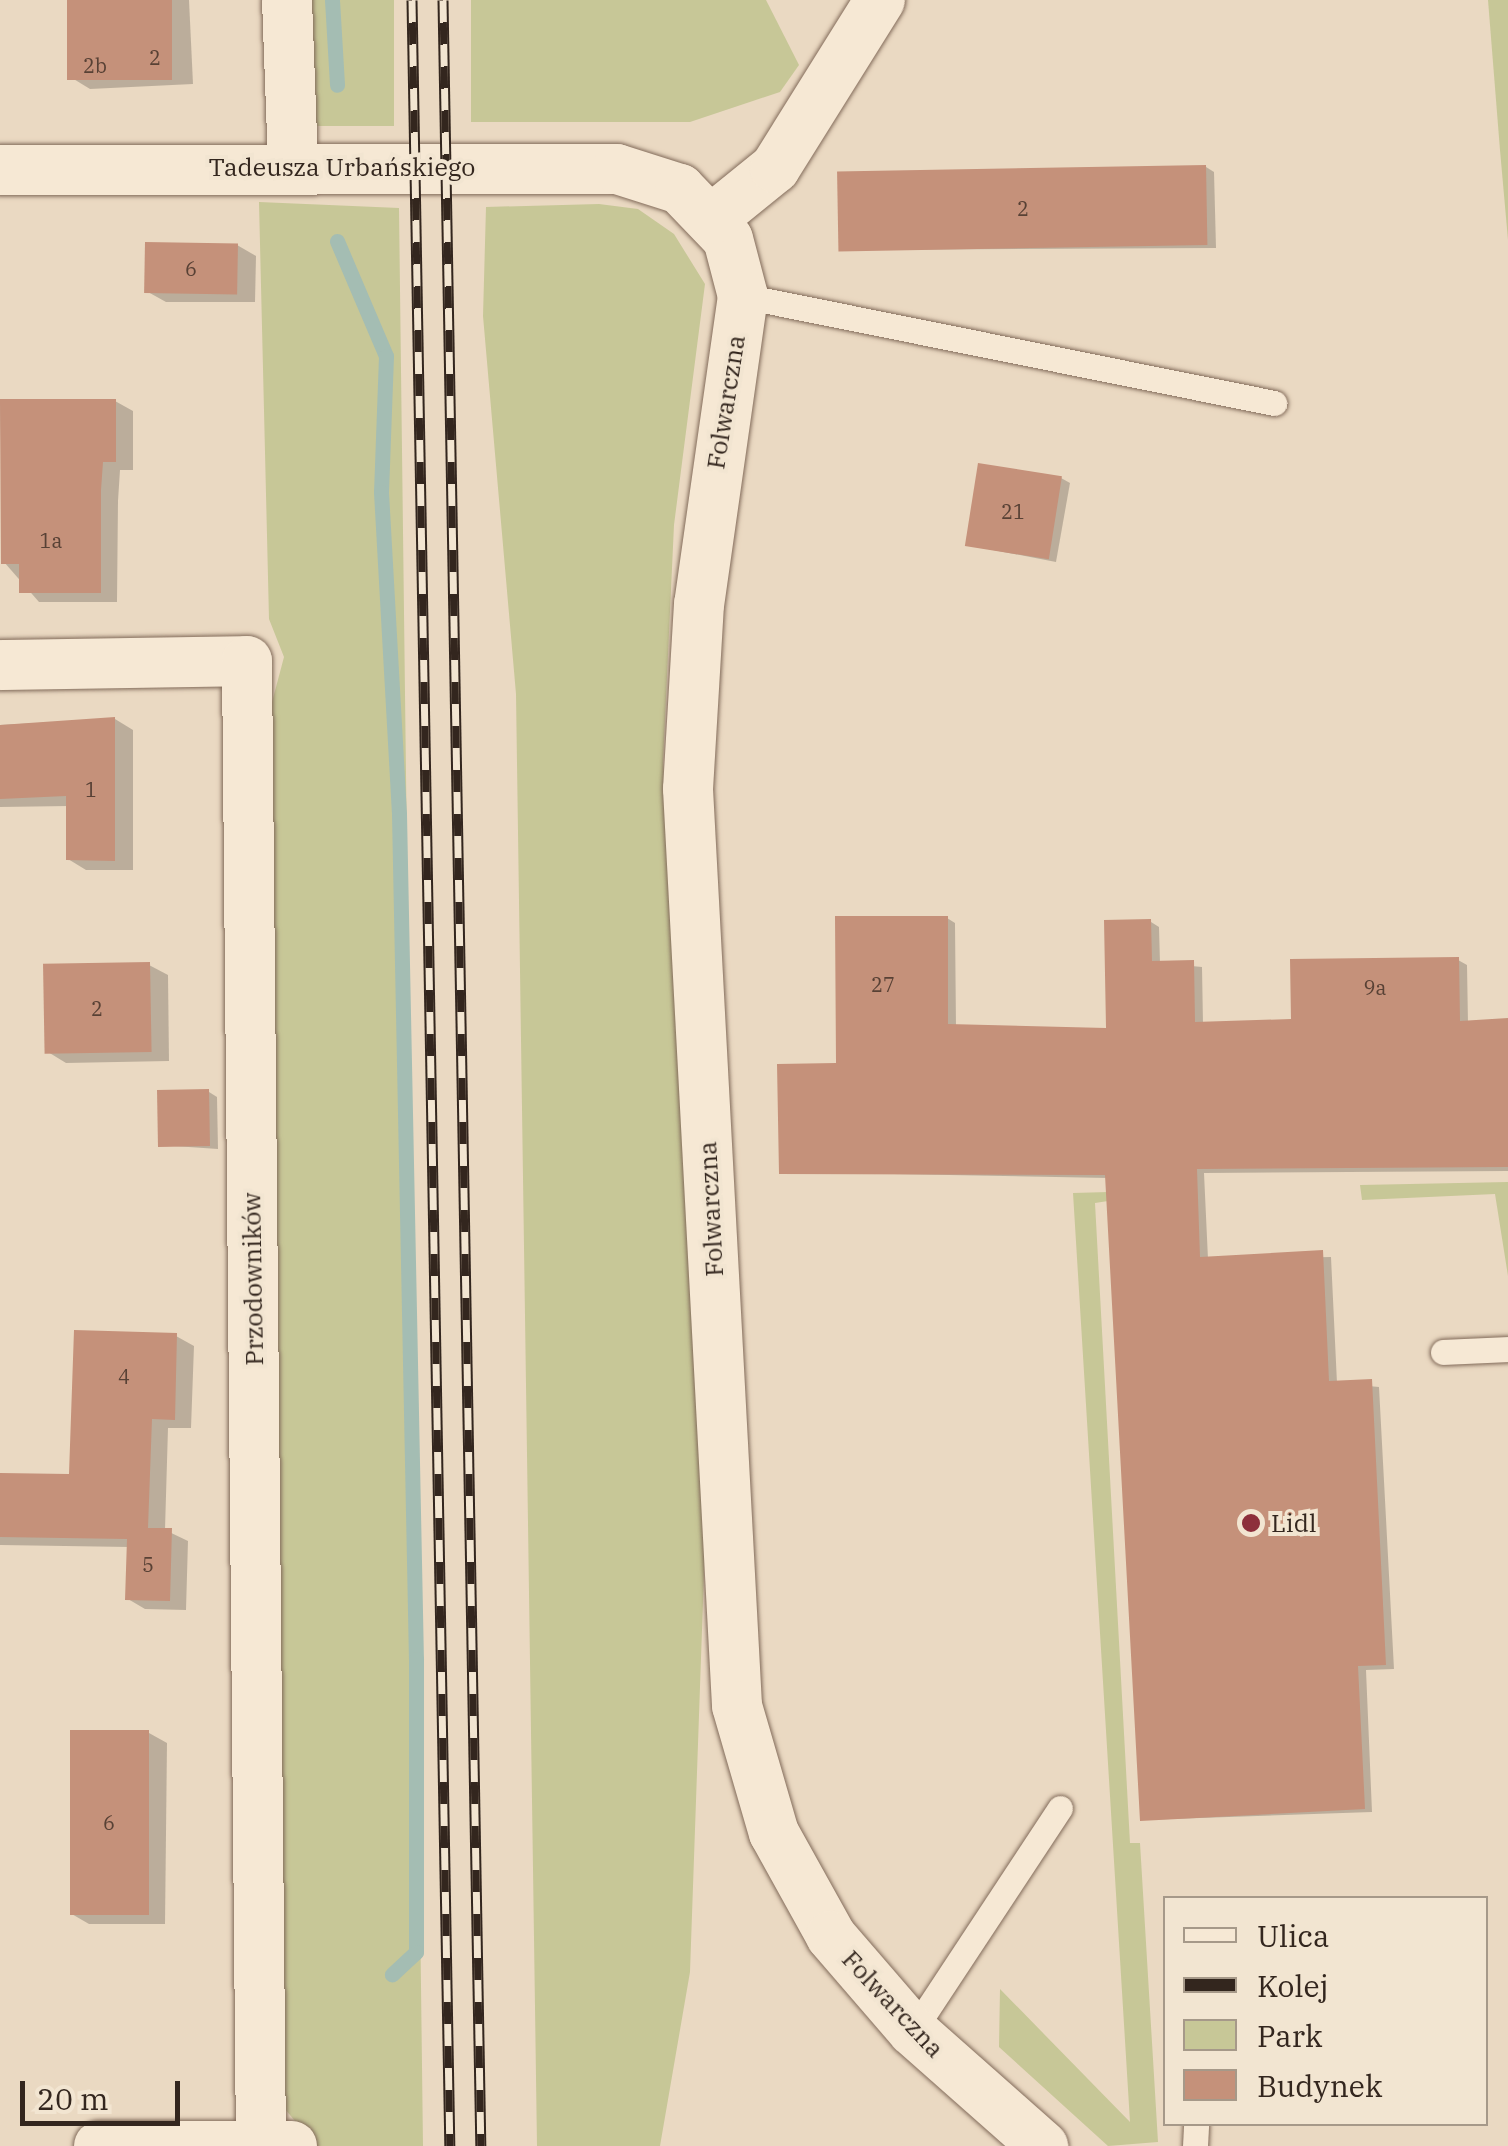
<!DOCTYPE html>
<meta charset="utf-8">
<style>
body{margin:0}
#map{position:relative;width:1508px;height:2146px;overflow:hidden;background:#ead9c2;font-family:"IBM Plex Serif",serif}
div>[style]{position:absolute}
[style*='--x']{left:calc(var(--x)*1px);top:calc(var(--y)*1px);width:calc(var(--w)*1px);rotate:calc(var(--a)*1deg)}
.green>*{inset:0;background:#c7c797;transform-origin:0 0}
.shadow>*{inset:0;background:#0003}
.stream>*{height:15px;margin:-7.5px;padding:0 7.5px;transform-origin:7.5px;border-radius:7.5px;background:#a4bdb3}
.building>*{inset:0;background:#c5917a;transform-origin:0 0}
.roads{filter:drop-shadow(0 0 2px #826b5a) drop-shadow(0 0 2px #826b5a)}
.lane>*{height:25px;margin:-12.5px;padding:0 12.5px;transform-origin:12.5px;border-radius:12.5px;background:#f6e8d4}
.street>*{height:50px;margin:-25px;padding:0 25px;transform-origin:25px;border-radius:25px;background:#f6e8d4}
.rail>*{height:11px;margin-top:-5.5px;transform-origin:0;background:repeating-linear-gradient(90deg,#f2e5d1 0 22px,#33261e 0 44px);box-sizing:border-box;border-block:2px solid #33261e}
.dots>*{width:28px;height:28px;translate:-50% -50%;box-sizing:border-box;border:5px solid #f2e5d1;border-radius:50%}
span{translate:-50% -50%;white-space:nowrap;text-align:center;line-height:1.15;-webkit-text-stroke:8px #f2e5d1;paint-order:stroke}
.number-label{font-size:20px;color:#584135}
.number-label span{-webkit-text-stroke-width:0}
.street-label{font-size:25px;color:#33261e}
.poi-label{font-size:25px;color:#33261e}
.left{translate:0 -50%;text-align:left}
.legend{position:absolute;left:1163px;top:1896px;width:325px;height:230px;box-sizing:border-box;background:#f2e5d1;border:2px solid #a69989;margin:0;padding:12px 18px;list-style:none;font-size:30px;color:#33261e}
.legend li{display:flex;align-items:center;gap:20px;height:50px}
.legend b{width:50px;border:2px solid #a69989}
.scale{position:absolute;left:20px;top:2081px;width:160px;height:45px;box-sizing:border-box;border:5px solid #33261e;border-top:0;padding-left:12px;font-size:30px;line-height:35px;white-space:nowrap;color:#33261e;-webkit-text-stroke:8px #f2e5d1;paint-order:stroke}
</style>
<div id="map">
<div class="green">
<div style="left:309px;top:0;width:85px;height:126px"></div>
<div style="clip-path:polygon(471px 0,766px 0,799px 65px,780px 92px,690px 122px,471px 122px)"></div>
<div style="clip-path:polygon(1488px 0,1508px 0,1508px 240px,1500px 150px)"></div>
<div style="clip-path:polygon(259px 202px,399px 208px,423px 2146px,316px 2146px,269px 2090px,267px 721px,284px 657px,269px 619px)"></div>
<div style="clip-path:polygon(599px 204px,638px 209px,674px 234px,705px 284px,674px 525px,663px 762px,706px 1516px,690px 1972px,660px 2146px,537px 2146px,516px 694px,483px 316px,486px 207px)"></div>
<div style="clip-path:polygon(1508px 1182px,1508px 1276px,1495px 1194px,1362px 1200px,1360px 1185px)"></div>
<div style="clip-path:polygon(1180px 1190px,1095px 1203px,1130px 1843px,1140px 1843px,1158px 2142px,1108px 2146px,999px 2047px,1000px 1989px,1130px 2122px,1073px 1193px)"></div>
</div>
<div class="shadow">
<div style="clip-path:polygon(69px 0,189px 0,193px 84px,90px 89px,72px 78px)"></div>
<div style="clip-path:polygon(1206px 167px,1214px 172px,1216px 248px,841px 250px)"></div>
<div style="clip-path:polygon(237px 245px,256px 256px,255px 302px,166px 302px,148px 292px)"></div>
<div style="clip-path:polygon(115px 401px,133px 411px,133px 470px,120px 470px,118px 501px,117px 602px,39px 602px,4px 562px,0 402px)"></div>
<div style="clip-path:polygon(1061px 478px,1070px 483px,1056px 562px,967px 545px)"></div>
<div style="clip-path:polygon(115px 719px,133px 730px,133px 870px,86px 870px,68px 859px,69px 806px,0 807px,0 725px)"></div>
<div style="clip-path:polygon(947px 918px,955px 923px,956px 1027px,1108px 1030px,1151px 922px,1159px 927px,1160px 963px,1202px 967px,1203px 1024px,1293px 1021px,1458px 960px,1467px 965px,1468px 1023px,1508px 1020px,1508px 1171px,1204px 1173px,1208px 1259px,1331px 1257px,1337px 1383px,1379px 1387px,1394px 1669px,1366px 1670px,1372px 1812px,1142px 1820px,1108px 1178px,782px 1172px,838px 1066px)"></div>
<div style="clip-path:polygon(149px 965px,168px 975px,169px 1061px,66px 1063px,48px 1052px)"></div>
<div style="clip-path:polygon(209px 1092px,217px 1097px,218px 1149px,159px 1145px)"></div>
<div style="clip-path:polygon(176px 1336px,194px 1346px,191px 1428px,168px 1428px,165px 1530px,188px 1541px,186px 1610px,145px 1609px,128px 1599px,129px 1547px,0 1545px,0 1476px,71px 1477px)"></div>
<div style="clip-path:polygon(149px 1733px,167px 1743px,165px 1924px,89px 1924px,70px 1913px)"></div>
</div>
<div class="stream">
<div style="--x:332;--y:0;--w:85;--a:86.6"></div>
<div style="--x:337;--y:241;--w:125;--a:66.9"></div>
<div style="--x:386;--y:356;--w:136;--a:92.1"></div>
<div style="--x:381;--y:492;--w:323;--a:86.8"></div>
<div style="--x:399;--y:814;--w:845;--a:88.85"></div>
<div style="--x:416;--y:1659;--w:293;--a:90"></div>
<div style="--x:416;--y:1952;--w:33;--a:137"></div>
</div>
<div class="building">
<div style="left:67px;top:0;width:105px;height:80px"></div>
<div style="left:1206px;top:165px;width:80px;height:369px;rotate:89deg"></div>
<div style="left:145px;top:242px;width:93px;height:51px;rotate:1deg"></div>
<div style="clip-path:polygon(0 399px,116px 399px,116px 462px,103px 462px,101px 490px,101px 593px,19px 593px,19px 564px,1px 564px)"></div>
<div style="left:978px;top:463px;width:85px;height:84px;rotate:9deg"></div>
<div style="clip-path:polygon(115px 717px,115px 861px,66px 860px,66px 796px,0 799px,0 725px)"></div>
<div style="clip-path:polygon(835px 916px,948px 916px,948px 1024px,1106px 1028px,1104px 920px,1151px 919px,1152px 961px,1194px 960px,1195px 1022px,1291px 1019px,1290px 959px,1459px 957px,1460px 1021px,1508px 1018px,1508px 1167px,1197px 1169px,1200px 1257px,1323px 1250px,1329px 1381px,1372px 1379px,1386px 1665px,1358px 1666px,1365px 1809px,1140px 1821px,1105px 1175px,779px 1174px,777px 1064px,836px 1063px)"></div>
<div style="left:150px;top:962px;width:90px;height:107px;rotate:89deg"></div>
<div style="left:209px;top:1089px;width:57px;height:52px;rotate:89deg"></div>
<div style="clip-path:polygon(74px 1330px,177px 1333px,175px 1420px,152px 1419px,148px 1528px,172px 1528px,170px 1601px,125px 1600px,127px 1539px,0 1537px,0 1473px,69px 1474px)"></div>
<div style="left:70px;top:1730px;width:79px;height:185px"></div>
</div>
<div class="roads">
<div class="lane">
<div style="--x:743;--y:296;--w:542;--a:11.39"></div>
<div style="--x:1443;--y:1352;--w:65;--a:-2.6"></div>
<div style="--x:913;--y:2031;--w:267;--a:-56.6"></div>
<div style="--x:1195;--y:2146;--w:22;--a:-87"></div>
</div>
<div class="street">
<div style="--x:287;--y:0;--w:166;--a:87.9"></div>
<div style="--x:0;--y:170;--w:617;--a:-0.09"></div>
<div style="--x:617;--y:169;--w:66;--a:17.6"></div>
<div style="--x:680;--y:189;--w:69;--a:46.2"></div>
<div style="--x:728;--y:239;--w:59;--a:75.3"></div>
<div style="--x:743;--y:296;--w:311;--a:98.1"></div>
<div style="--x:699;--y:604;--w:185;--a:93.4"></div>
<div style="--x:688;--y:789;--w:918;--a:86.94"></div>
<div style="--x:737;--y:1706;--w:132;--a:73.8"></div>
<div style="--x:774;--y:1833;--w:118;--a:61"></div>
<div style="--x:831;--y:1936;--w:125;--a:49.2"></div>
<div style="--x:913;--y:2031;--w:174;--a:41.5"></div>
<div style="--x:712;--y:219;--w:81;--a:-39"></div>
<div style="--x:775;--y:168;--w:198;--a:-58"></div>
<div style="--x:0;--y:665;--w:247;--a:-0.9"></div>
<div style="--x:247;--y:661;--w:1483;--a:89.46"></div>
<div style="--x:99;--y:2146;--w:193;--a:0"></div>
</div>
</div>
<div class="rail">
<div style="--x:412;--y:0;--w:2146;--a:88.99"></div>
<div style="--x:443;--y:0;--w:2146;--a:88.99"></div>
</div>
<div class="dots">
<div style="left:1251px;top:1523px;background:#8d2f3b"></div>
</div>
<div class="number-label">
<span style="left:155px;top:57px">2</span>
<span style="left:95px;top:65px">2b</span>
<span style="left:1023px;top:208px">2</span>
<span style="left:191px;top:268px">6</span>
<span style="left:1013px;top:511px">21</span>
<span style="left:51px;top:540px">1a</span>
<span style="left:91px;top:789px">1</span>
<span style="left:883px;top:984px">27</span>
<span style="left:1375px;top:987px">9a</span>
<span style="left:97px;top:1008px">2</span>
<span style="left:124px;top:1376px">4</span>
<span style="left:148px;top:1564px">5</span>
<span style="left:109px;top:1822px">6</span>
</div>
<div class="street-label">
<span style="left:342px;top:167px">Tadeusza Urbańskiego</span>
<span style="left:726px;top:402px;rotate:-81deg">Folwarczna</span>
<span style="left:711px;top:1209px;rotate:-93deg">Folwarczna</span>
<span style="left:253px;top:1279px;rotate:-91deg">Przodowników</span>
<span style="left:893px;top:2004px;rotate:47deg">Folwarczna</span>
</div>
<div class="poi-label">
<span class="left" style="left:1271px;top:1523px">Lidl</span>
</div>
<ul class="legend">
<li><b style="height:12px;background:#f6e8d4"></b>Ulica</li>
<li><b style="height:12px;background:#33261e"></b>Kolej</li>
<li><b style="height:28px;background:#c7c797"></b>Park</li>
<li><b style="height:28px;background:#c5917a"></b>Budynek</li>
</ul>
<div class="scale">20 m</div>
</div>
